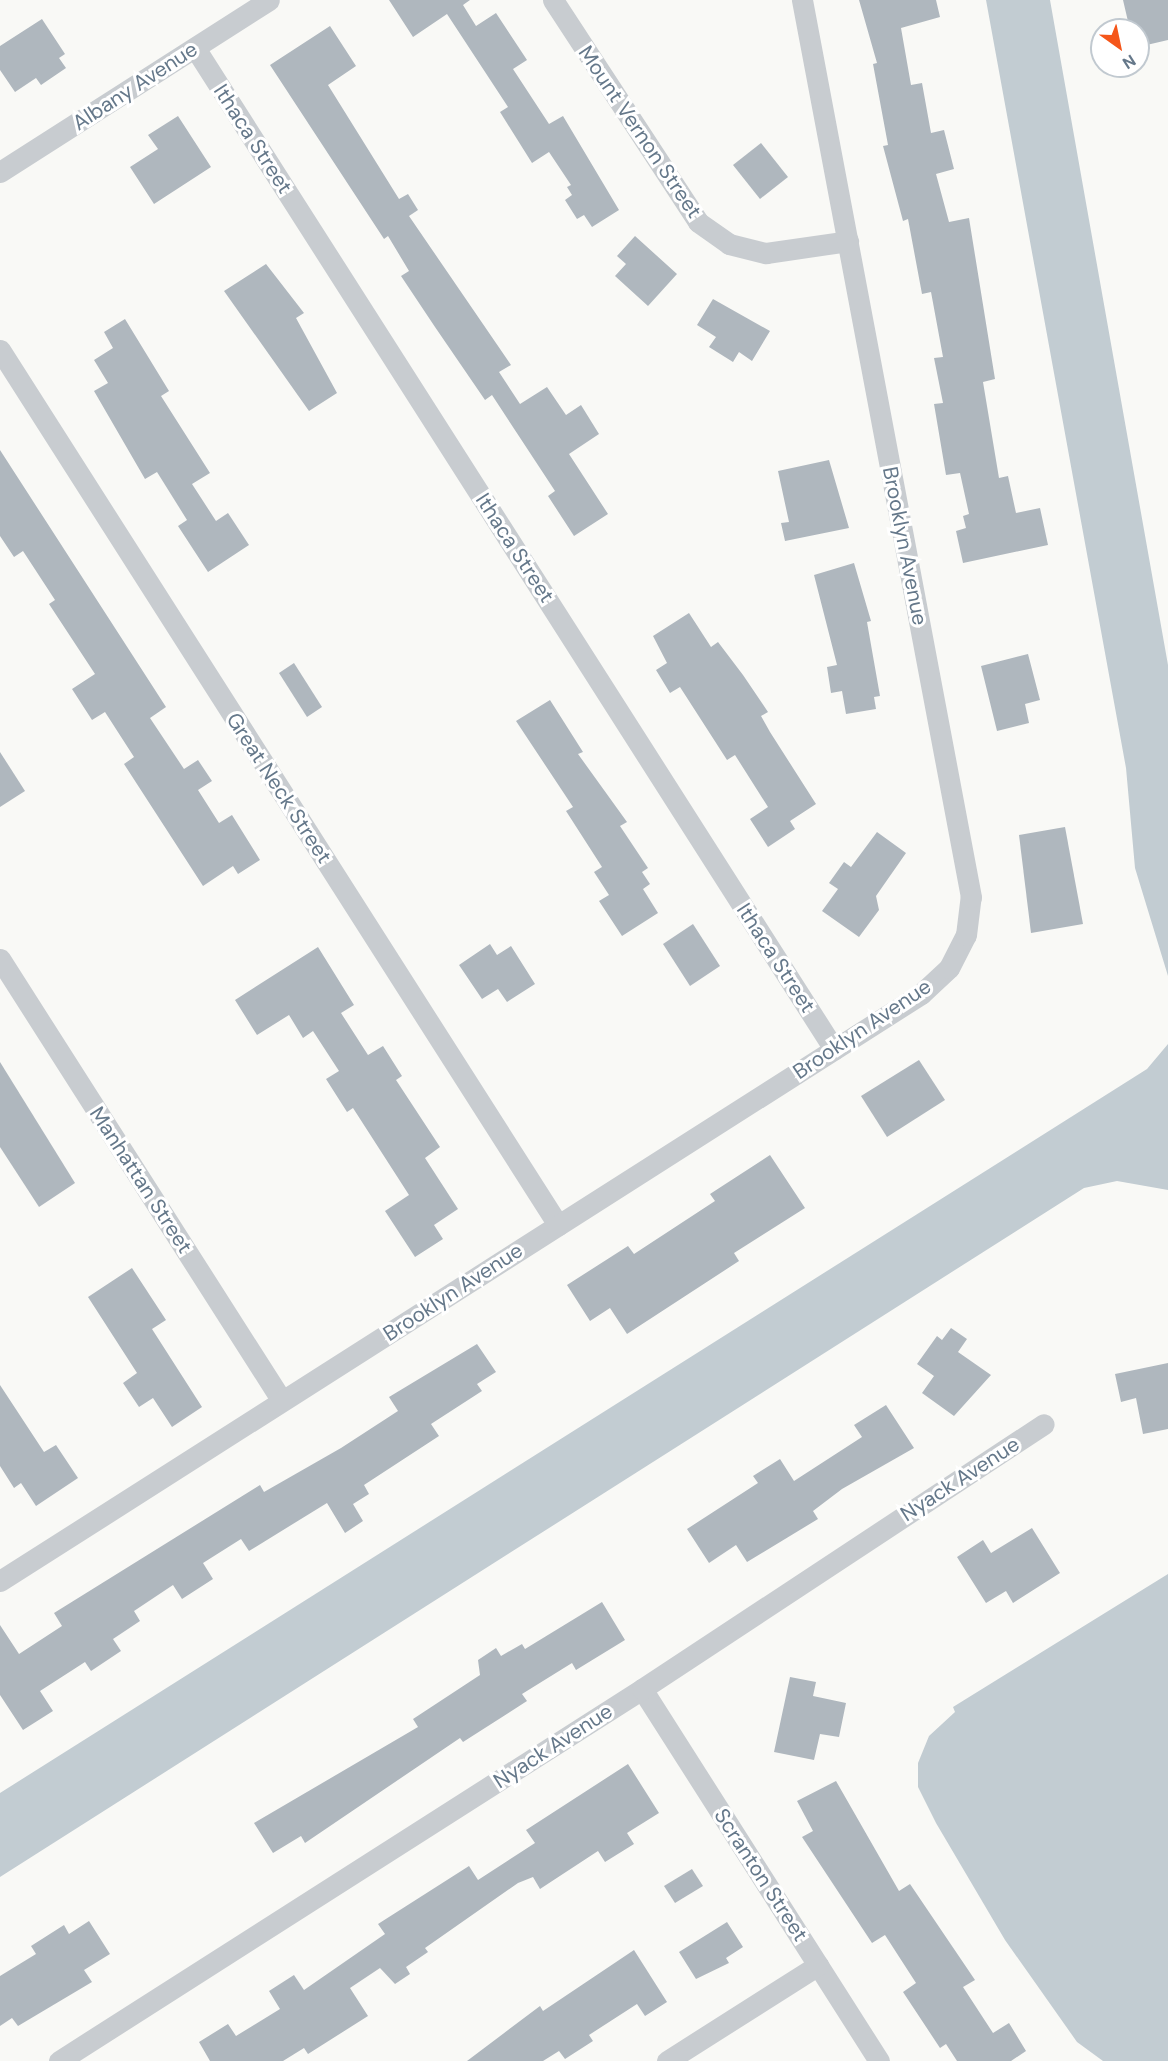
<!DOCTYPE html>
<html>
<head>
<meta charset="utf-8">
<style>
  body { margin:0 }
  #map { position:relative; width:1168px; height:2061px; overflow:hidden; background:#f9f9f6; font-family:"DM Sans",sans-serif }
  div>[style] { position:absolute }
  [style*='--x'] { left:calc(var(--x)*1px); top:calc(var(--y)*1px); width:calc(var(--w)*1px); rotate:calc(var(--a)*1deg) }
  .water>* { inset:0; background:#c2ccd2 }
  .building>* { inset:0; background:#afb7be }
  .minor>* { height:21px; margin:-10.5px; padding:0 10.5px; transform-origin:10.5px; border-radius:10.5px; background:#c8ccd0 }
  span { translate:-50% -50%; white-space:nowrap; text-align:center; line-height:1.15; -webkit-text-stroke:6px #fff; paint-order:stroke }
  .street-label { font-size:21px; color:#65788a }
  .north { position:absolute; left:1090px; top:18px; width:60px; height:60px; box-sizing:border-box; background:#fff; border:2px solid #c1c9d0; border-radius:50%; rotate:147deg; font-size:16px; font-weight:700; line-height:24px; text-align:center; color:#65788a }
  .north::after { content:''; display:block; margin:auto; width:21px; height:27px; background:#f5561a; clip-path:polygon(50% 0,100% 100%,50% 72%,0 100%) }
</style>
</head>
<body>
<div id="map">
  <div class="water">
    <div style="clip-path:polygon(986px 0,1050px 0,1168px 665px,1168px 976px,1135px 868px,1126px 768px)"></div>
    <div style="clip-path:polygon(1168px 1044px,1168px 1190px,1117px 1181px,1084px 1188px,0 1877px,0 1793px,1147px 1069px)"></div>
    <div style="clip-path:polygon(1168px 1574px,1168px 2061px,1103px 2061px,1077px 2042px,1005px 1940px,936px 1823px,918px 1787px,918px 1763px,929px 1736px,955px 1712px,953px 1707px)"></div>
  </div>
  <div class="building">
    <div style="clip-path:polygon(389px 0,470px 0,463px 5px,476px 26px,496px 13px,527px 60px,513px 69px,549px 124px,563px 116px,619px 210px,592px 227px,584px 215px,577px 219px,565px 200px,572px 195px,567px 187px,571px 185px,549px 152px,532px 163px,500px 112px,508px 107px,447px 14px,413px 37px)"></div>
    <div style="clip-path:polygon(859px 0,936px 0,940px 17px,901px 28px,911px 85px,922px 83px,931px 133px,944px 130px,954px 169px,936px 174px,949px 222px,969px 218px,995px 379px,983px 382px,999px 478px,1008px 476px,1016px 513px,1040px 508px,1048px 545px,963px 563px,956px 531px,966px 528px,963px 516px,969px 514px,960px 473px,946px 475px,934px 404px,943px 403px,934px 358px,943px 357px,931px 292px,922px 294px,908px 219px,903px 221px,883px 146px,888px 145px,873px 64px,877px 63px)"></div>
    <div style="clip-path:polygon(1123px 0,1168px 0,1168px 40px,1138px 47px,1138px 30px,1130px 30px)"></div>
    <div style="clip-path:polygon(42px 19px,65px 54px,59px 58px,66px 68px,41px 85px,36px 78px,15px 92px,0 70px,0 46px)"></div>
    <div style="clip-path:polygon(330px 26px,356px 66px,328px 85px,399px 199px,408px 194px,418px 210px,409px 216px,511px 365px,499px 372px,520px 404px,547px 387px,566px 415px,581px 405px,599px 434px,569px 454px,608px 514px,574px 536px,548px 496px,555px 491px,492px 395px,485px 400px,435px 327px,401px 276px,409px 271px,388px 236px,384px 239px,270px 65px)"></div>
    <div style="clip-path:polygon(178px 116px,211px 167px,154px 204px,130px 167px,158px 149px,148px 135px)"></div>
    <div style="clip-path:polygon(761px 143px,788px 177px,760px 199px,733px 165px)"></div>
    <div style="clip-path:polygon(635px 236px,677px 274px,648px 306px,615px 276px,626px 264px,617px 256px)"></div>
    <div style="clip-path:polygon(266px 264px,304px 313px,296px 318px,337px 393px,309px 411px,224px 291px)"></div>
    <div style="clip-path:polygon(713px 299px,770px 331px,752px 361px,739px 352px,733px 362px,709px 347px,716px 337px,697px 325px)"></div>
    <div style="clip-path:polygon(125px 319px,169px 391px,161px 396px,210px 473px,192px 484px,216px 521px,228px 513px,249px 545px,208px 572px,178px 526px,187px 520px,157px 472px,145px 479px,94px 391px,108px 383px,94px 360px,113px 348px,104px 332px)"></div>
    <div style="clip-path:polygon(0 450px,166px 707px,150px 718px,184px 769px,198px 760px,212px 781px,198px 790px,219px 823px,232px 815px,260px 860px,238px 874px,233px 866px,203px 886px,124px 764px,134px 757px,105px 712px,92px 720px,72px 689px,95px 674px,49px 604px,55px 600px,23px 551px,14px 557px,0 536px)"></div>
    <div style="clip-path:polygon(829px 460px,849px 528px,785px 541px,781px 523px,789px 522px,778px 471px)"></div>
    <div style="clip-path:polygon(854px 563px,871px 621px,867px 622px,880px 696px,874px 697px,876px 709px,846px 714px,842px 691px,831px 693px,827px 667px,837px 665px,814px 575px)"></div>
    <div style="clip-path:polygon(689px 613px,711px 647px,718px 642px,743px 675px,768px 712px,761px 716px,770px 732px,816px 804px,790px 821px,795px 829px,768px 847px,750px 819px,768px 807px,735px 755px,727px 760px,680px 687px,670px 693px,656px 670px,667px 663px,653px 636px)"></div>
    <div style="clip-path:polygon(1028px 654px,1040px 700px,1025px 704px,1029px 723px,997px 731px,981px 666px)"></div>
    <div style="clip-path:polygon(294px 663px,322px 707px,307px 717px,279px 673px)"></div>
    <div style="clip-path:polygon(550px 700px,583px 752px,578px 754px,627px 822px,620px 826px,648px 868px,642px 872px,650px 884px,643px 889px,658px 913px,622px 936px,599px 901px,609px 895px,594px 872px,602px 867px,566px 811px,573px 807px,516px 721px)"></div>
    <div style="clip-path:polygon(0 752px,25px 791px,0 807px)"></div>
    <div style="clip-path:polygon(1065px 827px,1083px 924px,1031px 933px,1019px 835px)"></div>
    <div style="clip-path:polygon(877px 832px,906px 853px,876px 896px,879px 910px,859px 937px,822px 911px,838px 889px,829px 883px,844px 862px,851px 867px)"></div>
    <div style="clip-path:polygon(693px 924px,720px 966px,690px 986px,663px 944px)"></div>
    <div style="clip-path:polygon(490px 944px,497px 955px,511px 946px,535px 984px,507px 1002px,498px 989px,482px 999px,459px 965px)"></div>
    <div style="clip-path:polygon(318px 947px,354px 1005px,341px 1013px,368px 1055px,383px 1046px,402px 1076px,396px 1080px,440px 1147px,425px 1158px,458px 1209px,434px 1225px,443px 1239px,415px 1257px,385px 1211px,409px 1195px,353px 1108px,347px 1112px,326px 1079px,339px 1071px,313px 1031px,303px 1038px,289px 1015px,257px 1035px,235px 1000px)"></div>
    <div style="clip-path:polygon(919px 1060px,945px 1100px,887px 1137px,861px 1096px)"></div>
    <div style="clip-path:polygon(0 1062px,75px 1183px,39px 1207px,0 1147px)"></div>
    <div style="clip-path:polygon(770px 1155px,805px 1208px,734px 1253px,739px 1261px,627px 1334px,610px 1308px,590px 1321px,567px 1285px,628px 1246px,634px 1254px,715px 1201px,710px 1194px)"></div>
    <div style="clip-path:polygon(132px 1268px,166px 1320px,152px 1329px,202px 1407px,172px 1427px,153px 1398px,139px 1407px,123px 1383px,137px 1373px,88px 1297px)"></div>
    <div style="clip-path:polygon(951px 1328px,967px 1339px,958px 1352px,991px 1375px,954px 1416px,922px 1393px,934px 1376px,917px 1364px,937px 1336px,942px 1340px)"></div>
    <div style="clip-path:polygon(477px 1344px,496px 1372px,477px 1384px,482px 1391px,431px 1424px,439px 1436px,364px 1485px,369px 1494px,353px 1504px,363px 1521px,345px 1533px,327px 1503px,249px 1551px,241px 1539px,203px 1563px,213px 1579px,182px 1599px,173px 1585px,134px 1611px,140px 1621px,113px 1639px,121px 1651px,91px 1671px,85px 1662px,40px 1691px,53px 1711px,23px 1730px,0 1695px,0 1625px,19px 1654px,62px 1626px,54px 1613px,260px 1485px,264px 1492px,341px 1448px,398px 1411px,389px 1397px)"></div>
    <div style="clip-path:polygon(1168px 1363px,1168px 1429px,1143px 1434px,1136px 1398px,1121px 1402px,1115px 1374px)"></div>
    <div style="clip-path:polygon(0 1385px,44px 1452px,56px 1445px,78px 1478px,36px 1506px,21px 1483px,14px 1488px,0 1466px)"></div>
    <div style="clip-path:polygon(886px 1405px,914px 1448px,842px 1489px,813px 1511px,818px 1519px,747px 1562px,736px 1545px,709px 1563px,687px 1529px,758px 1483px,753px 1476px,780px 1459px,794px 1481px,862px 1437px,854px 1425px)"></div>
    <div style="clip-path:polygon(1032px 1528px,1060px 1573px,1013px 1603px,1006px 1591px,986px 1603px,957px 1557px,983px 1540px,991px 1553px)"></div>
    <div style="clip-path:polygon(602px 1602px,625px 1640px,576px 1670px,572px 1663px,522px 1694px,527px 1701px,463px 1742px,460px 1738px,305px 1843px,301px 1836px,273px 1853px,254px 1823px,418px 1727px,413px 1719px,480px 1675px,478px 1660px,496px 1648px,501px 1656px,522px 1644px,525px 1649px)"></div>
    <div style="clip-path:polygon(790px 1677px,816px 1682px,813px 1696px,846px 1703px,839px 1737px,820px 1734px,814px 1760px,774px 1752px)"></div>
    <div style="clip-path:polygon(628px 1764px,659px 1813px,627px 1833px,634px 1844px,605px 1862px,598px 1851px,540px 1889px,533px 1877px,518px 1883px,425px 1948px,428px 1952px,406px 1967px,410px 1974px,395px 1984px,380px 1968px,350px 1988px,368px 2016px,308px 2054px,304px 2048px,283px 2061px,210px 2061px,199px 2042px,228px 2024px,236px 2036px,280px 2009px,269px 1991px,294px 1975px,304px 1990px,385px 1934px,378px 1924px,469px 1866px,478px 1880px,535px 1843px,526px 1830px)"></div>
    <div style="clip-path:polygon(836px 1781px,899px 1891px,910px 1884px,975px 1980px,963px 1987px,993px 2033px,1009px 2023px,1026px 2051px,1011px 2061px,957px 2061px,946px 2044px,940px 2048px,903px 1992px,916px 1983px,885px 1935px,872px 1943px,802px 1837px,813px 1831px,797px 1801px)"></div>
    <div style="clip-path:polygon(692px 1869px,703px 1886px,675px 1903px,664px 1886px)"></div>
    <div style="clip-path:polygon(89px 1921px,110px 1954px,84px 1970px,92px 1982px,18px 2026px,12px 2018px,0 2026px,0 1976px,36px 1954px,31px 1946px,64px 1925px,69px 1934px)"></div>
    <div style="clip-path:polygon(727px 1922px,743px 1947px,726px 1958px,729px 1963px,696px 1979px,679px 1952px)"></div>
    <div style="clip-path:polygon(634px 1950px,667px 2002px,645px 2016px,637px 2004px,589px 2035px,593px 2041px,565px 2059px,559px 2051px,543px 2061px,467px 2061px,540px 2006px,543px 2011px)"></div>
  </div>
  <div class="minor">
    <div style="--x:553;--y:0;--w:265;--a:56.8"></div>
    <div style="--x:698;--y:222;--w:38;--a:35"></div>
    <div style="--x:729;--y:244;--w:38;--a:14"></div>
    <div style="--x:766;--y:253;--w:83;--a:-8.3"></div>
    <div style="--x:195;--y:48;--w:1188;--a:57.45"></div>
    <div style="--x:0;--y:172;--w:319;--a:-32.6"></div>
    <div style="--x:0;--y:350;--w:1038;--a:57.47"></div>
    <div style="--x:0;--y:959;--w:524;--a:57.46"></div>
    <div style="--x:0;--y:1581;--w:1092;--a:-32.51"></div>
    <div style="--x:921;--y:994;--w:38;--a:-43"></div>
    <div style="--x:949;--y:968;--w:37;--a:-63"></div>
    <div style="--x:966;--y:935;--w:38;--a:-83"></div>
    <div style="--x:971;--y:897;--w:913;--a:-100.67"></div>
    <div style="--x:642;--y:1689;--w:441;--a:57.5"></div>
    <div style="--x:59;--y:2061;--w:692;--a:-32.54"></div>
    <div style="--x:642;--y:1689;--w:481;--a:-33.4"></div>
    <div style="--x:667;--y:2061;--w:179;--a:-32.4"></div>
  </div>
  <div class="street-label">
    <span style="left:135px;top:86px;rotate:-33deg">Albany Avenue</span>
    <span style="left:640px;top:132px;rotate:56deg">Mount Vernon Street</span>
    <span style="left:253px;top:139px;rotate:57deg">Ithaca Street</span>
    <span style="left:905px;top:546px;rotate:79deg">Brooklyn Avenue</span>
    <span style="left:515px;top:548px;rotate:57deg">Ithaca Street</span>
    <span style="left:279px;top:788px;rotate:57deg">Great Neck Street</span>
    <span style="left:776px;top:958px;rotate:57deg">Ithaca Street</span>
    <span style="left:862px;top:1029px;rotate:-34deg">Brooklyn Avenue</span>
    <span style="left:141px;top:1180px;rotate:57deg">Manhattan Street</span>
    <span style="left:453px;top:1292px;rotate:-33deg">Brooklyn Avenue</span>
    <span style="left:960px;top:1479px;rotate:-33deg">Nyack Avenue</span>
    <span style="left:553px;top:1746px;rotate:-33deg">Nyack Avenue</span>
    <span style="left:761px;top:1875px;rotate:57deg">Scranton Street</span>
  </div>
  <div class="north">N</div>
</div>
</body>
</html>
